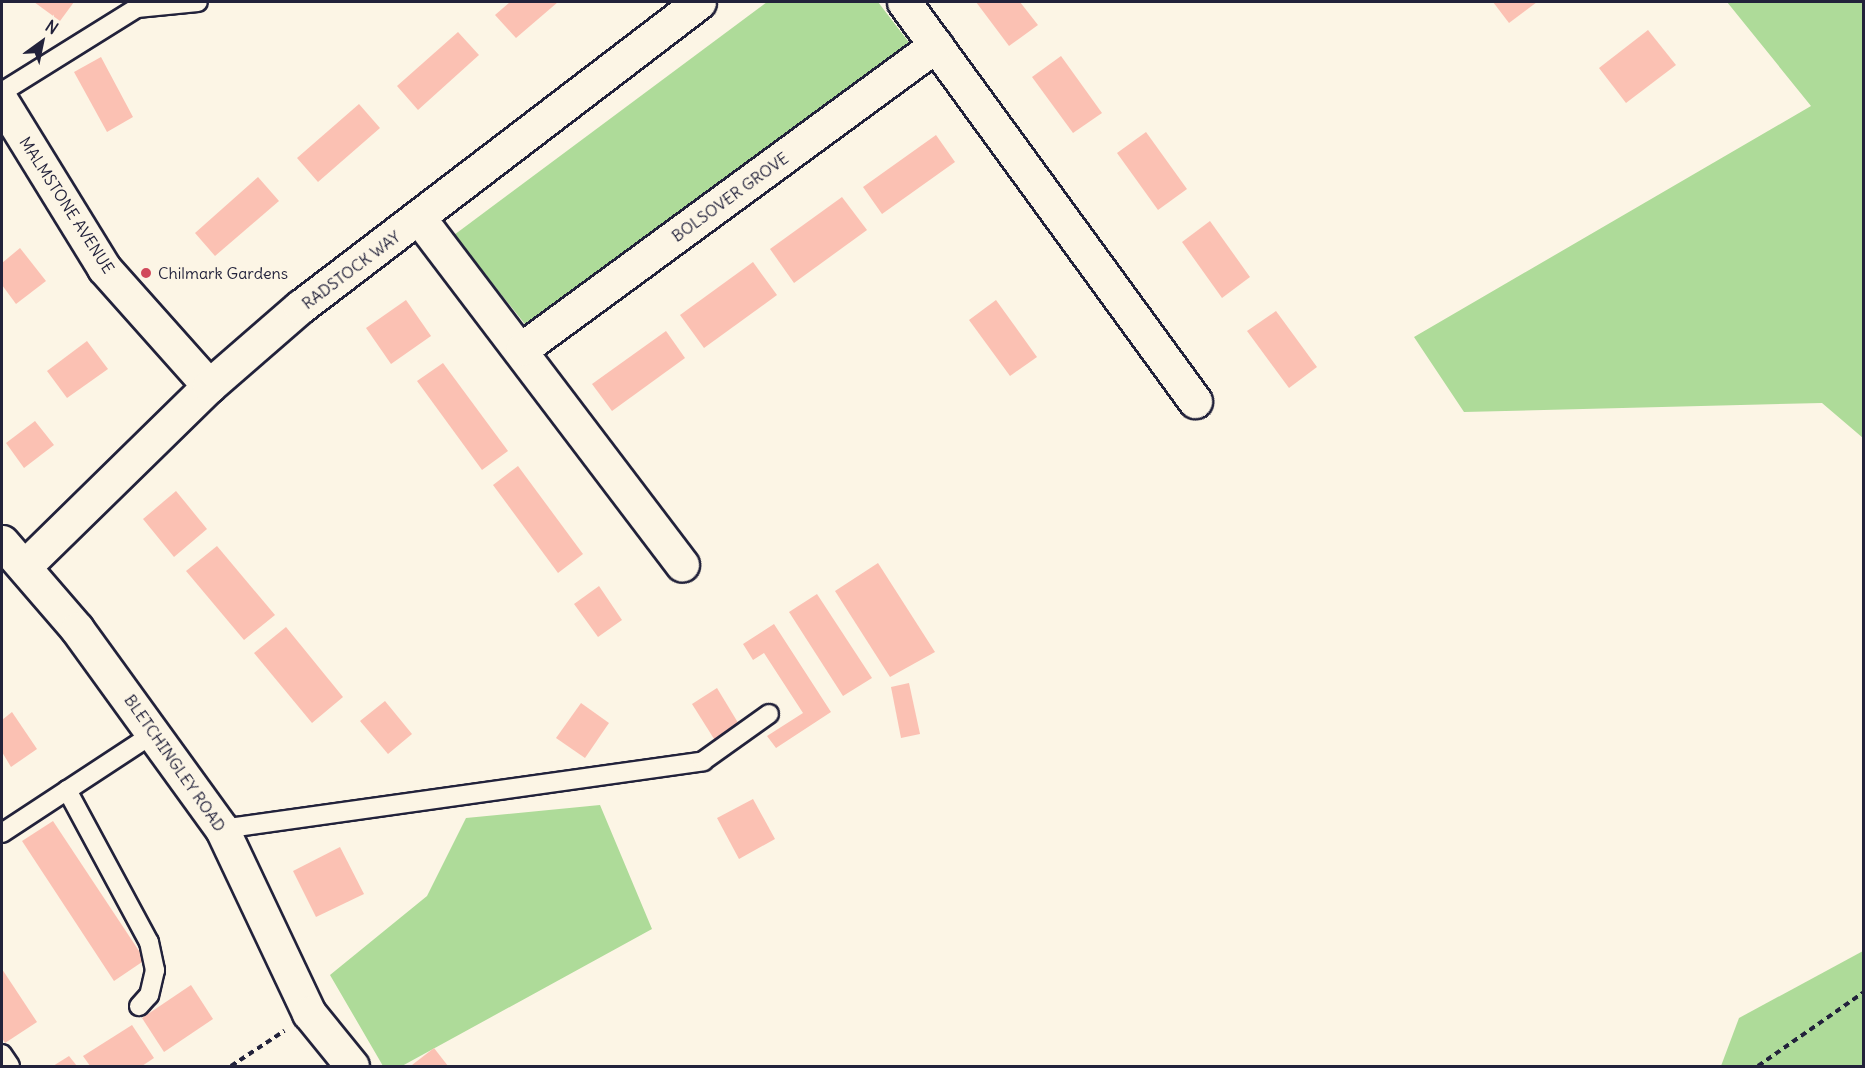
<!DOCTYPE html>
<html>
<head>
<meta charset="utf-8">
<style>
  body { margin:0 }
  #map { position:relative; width:1865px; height:1068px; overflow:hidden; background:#fcf5e5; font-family:Delius,sans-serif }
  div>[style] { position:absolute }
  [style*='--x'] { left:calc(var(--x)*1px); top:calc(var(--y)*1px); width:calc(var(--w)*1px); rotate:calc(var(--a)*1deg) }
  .green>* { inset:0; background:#aedb99 }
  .building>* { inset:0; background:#fbc1b3 }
  .path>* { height:4px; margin-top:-2px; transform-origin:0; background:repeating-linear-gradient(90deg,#22223b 0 6px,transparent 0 10.5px) }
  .roads { filter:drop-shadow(2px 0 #22223b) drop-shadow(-2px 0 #22223b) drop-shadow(0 2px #22223b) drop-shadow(0 -2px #22223b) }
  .lane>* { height:18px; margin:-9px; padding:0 9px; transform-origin:9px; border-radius:9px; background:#fcf5e5 }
  .street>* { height:33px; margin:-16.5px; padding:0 16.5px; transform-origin:16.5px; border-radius:16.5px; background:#fcf5e5 }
  .secondary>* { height:33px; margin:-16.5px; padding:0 16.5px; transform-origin:16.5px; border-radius:16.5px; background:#fcf5e5 }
  .dots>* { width:16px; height:16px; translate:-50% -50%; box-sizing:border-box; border:3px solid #fcf5e5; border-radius:50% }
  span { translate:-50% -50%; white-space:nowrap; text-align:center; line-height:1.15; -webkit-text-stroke:5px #fcf5e5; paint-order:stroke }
  .street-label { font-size:16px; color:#22223b }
  .poi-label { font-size:16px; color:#22223b }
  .left { translate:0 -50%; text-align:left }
  .frame { position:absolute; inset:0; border:3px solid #22223b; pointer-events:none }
  .north { position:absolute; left:12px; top:12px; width:60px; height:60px; -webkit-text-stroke:4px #fcf5e5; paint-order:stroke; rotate:33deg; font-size:16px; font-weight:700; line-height:24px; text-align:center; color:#22223b }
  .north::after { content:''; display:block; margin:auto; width:21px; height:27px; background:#22223b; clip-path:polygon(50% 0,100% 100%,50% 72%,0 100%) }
</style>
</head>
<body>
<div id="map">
  <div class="green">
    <div style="clip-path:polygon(767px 2px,878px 2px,911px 45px,528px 328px,454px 235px)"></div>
    <div style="clip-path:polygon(1727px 2px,1863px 2px,1863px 438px,1822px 403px,1464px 412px,1414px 337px,1811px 106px)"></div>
    <div style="clip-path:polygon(600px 805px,652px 929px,402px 1066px,383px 1066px,330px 975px,427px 896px,466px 818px)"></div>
    <div style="clip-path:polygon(1863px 951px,1863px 1066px,1721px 1066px,1739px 1018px)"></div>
  </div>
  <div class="building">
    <div style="clip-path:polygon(34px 2px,74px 2px,60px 21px)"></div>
    <div style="clip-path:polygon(510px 2px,558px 2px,516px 38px,495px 15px)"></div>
    <div style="clip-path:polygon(976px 2px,1020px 2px,1038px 25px,1009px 46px)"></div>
    <div style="clip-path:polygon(1493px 2px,1537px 2px,1509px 23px)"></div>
    <div style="clip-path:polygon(1648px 30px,1676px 65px,1626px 103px,1599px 68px)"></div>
    <div style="clip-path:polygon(458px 32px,479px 55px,418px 110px,397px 86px)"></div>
    <div style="clip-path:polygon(1061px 56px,1102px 113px,1073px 133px,1032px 77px)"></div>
    <div style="clip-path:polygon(101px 57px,133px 117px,107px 132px,74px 72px)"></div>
    <div style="clip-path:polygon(359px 104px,380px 128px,318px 182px,297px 158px)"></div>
    <div style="clip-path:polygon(1146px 132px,1187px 189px,1158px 210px,1117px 153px)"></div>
    <div style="clip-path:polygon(936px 135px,955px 162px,882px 214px,863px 187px)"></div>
    <div style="clip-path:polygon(258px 177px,279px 201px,215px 256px,195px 233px)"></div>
    <div style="clip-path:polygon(842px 197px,867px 230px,794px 283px,770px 249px)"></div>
    <div style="clip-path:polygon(1210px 221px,1250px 277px,1222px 298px,1182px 242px)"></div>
    <div style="clip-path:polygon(20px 248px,46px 281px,16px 304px,2px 285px,2px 263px)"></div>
    <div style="clip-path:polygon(753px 262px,777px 295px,704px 348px,680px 315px)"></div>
    <div style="clip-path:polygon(406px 300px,431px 336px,391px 364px,366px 328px)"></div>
    <div style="clip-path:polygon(996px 300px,1037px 357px,1010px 376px,969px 320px)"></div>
    <div style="clip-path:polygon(1276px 311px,1317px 367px,1289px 388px,1247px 331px)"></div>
    <div style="clip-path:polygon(666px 331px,685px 358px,612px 411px,592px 384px)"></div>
    <div style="clip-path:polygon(87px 341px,108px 369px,67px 398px,47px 371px)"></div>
    <div style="clip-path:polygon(443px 363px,508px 451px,482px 470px,417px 381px)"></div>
    <div style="clip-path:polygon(35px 421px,54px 445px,24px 468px,6px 443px)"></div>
    <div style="clip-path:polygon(518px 466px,583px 554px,558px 573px,493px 485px)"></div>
    <div style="clip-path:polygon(176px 491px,207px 529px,174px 557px,143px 519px)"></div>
    <div style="clip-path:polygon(217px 546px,275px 615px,244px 640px,186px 571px)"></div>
    <div style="clip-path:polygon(878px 563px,935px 652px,890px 677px,835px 591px)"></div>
    <div style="clip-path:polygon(599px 586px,622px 620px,598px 637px,574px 604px)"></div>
    <div style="clip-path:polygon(817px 594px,872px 678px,843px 696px,789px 612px)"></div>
    <div style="clip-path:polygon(774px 624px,831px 712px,776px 748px,767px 736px,803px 713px,764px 653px,753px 660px,743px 644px)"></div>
    <div style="clip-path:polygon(286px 627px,343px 697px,312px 723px,254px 653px)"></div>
    <div style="clip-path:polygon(909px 683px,920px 734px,901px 738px,891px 687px)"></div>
    <div style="clip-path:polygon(717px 688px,740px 726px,716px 742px,692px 704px)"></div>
    <div style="clip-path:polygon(385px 701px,412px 734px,388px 754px,360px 721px)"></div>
    <div style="clip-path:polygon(581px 703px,609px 723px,585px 758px,556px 738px)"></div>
    <div style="clip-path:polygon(12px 712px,37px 749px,11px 767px,2px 752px,2px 720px)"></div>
    <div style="clip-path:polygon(753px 799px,775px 839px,739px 859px,717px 818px)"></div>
    <div style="clip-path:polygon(53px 821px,145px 960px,114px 981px,22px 841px)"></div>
    <div style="clip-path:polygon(340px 847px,364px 894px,316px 917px,293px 871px)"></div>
    <div style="clip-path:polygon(2px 969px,37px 1022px,5px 1043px,2px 1038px)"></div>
    <div style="clip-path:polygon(191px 985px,213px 1019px,164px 1052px,142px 1018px)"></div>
    <div style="clip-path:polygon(132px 1025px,154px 1058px,142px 1066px,90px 1066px,83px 1056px)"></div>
    <div style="clip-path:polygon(434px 1048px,448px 1066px,414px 1066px,412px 1065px)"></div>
    <div style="clip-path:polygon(69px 1056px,77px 1066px,53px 1066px)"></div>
  </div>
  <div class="path">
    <div style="--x:231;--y:1066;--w:64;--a:-33.4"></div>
    <div style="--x:1758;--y:1066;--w:129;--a:-34.9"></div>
  </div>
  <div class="roads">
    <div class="lane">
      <div style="--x:2;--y:92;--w:159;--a:-31.9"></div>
      <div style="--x:137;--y:8;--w:61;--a:-5.6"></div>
      <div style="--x:67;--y:790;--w:173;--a:61.7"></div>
      <div style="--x:149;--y:942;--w:29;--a:78"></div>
      <div style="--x:155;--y:970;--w:26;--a:103"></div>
      <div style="--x:149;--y:995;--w:15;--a:132"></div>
      <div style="--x:222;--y:829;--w:486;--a:-8"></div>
      <div style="--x:703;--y:761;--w:81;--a:-35.5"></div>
      <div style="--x:2;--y:833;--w:184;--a:-33.3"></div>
      <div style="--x:2;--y:1054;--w:14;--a:56"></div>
    </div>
    <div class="street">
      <div style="--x:904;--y:2;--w:494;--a:53.9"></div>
      <div style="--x:2;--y:102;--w:195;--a:58.4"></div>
      <div style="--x:104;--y:268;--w:158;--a:48.3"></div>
      <div style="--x:419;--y:218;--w:435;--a:52.8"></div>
      <div style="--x:523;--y:348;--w:512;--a:-36.27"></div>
      <div style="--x:26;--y:565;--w:256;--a:-44.4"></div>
      <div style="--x:209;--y:386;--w:121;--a:-41"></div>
      <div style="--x:300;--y:307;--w:502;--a:-37.39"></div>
    </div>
    <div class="secondary">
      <div style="--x:2;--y:542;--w:115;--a:49.2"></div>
      <div style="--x:77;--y:629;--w:247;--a:54.1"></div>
      <div style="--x:222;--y:829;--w:204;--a:64.7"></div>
      <div style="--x:309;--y:1013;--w:68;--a:50.9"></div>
    </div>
  </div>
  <div class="dots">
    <div style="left:146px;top:273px;background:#d1495b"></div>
  </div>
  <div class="street-label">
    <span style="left:730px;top:197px;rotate:-36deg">BOLSOVER GROVE</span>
    <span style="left:67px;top:205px;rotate:57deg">MALMSTONE AVENUE</span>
    <span style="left:351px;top:270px;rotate:-37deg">RADSTOCK WAY</span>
    <span style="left:175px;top:763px;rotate:55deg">BLETCHINGLEY ROAD</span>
  </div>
  <div class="poi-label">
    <span class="left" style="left:158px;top:273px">Chilmark Gardens</span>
  </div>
  <div class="frame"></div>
  <div class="north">N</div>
</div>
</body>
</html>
